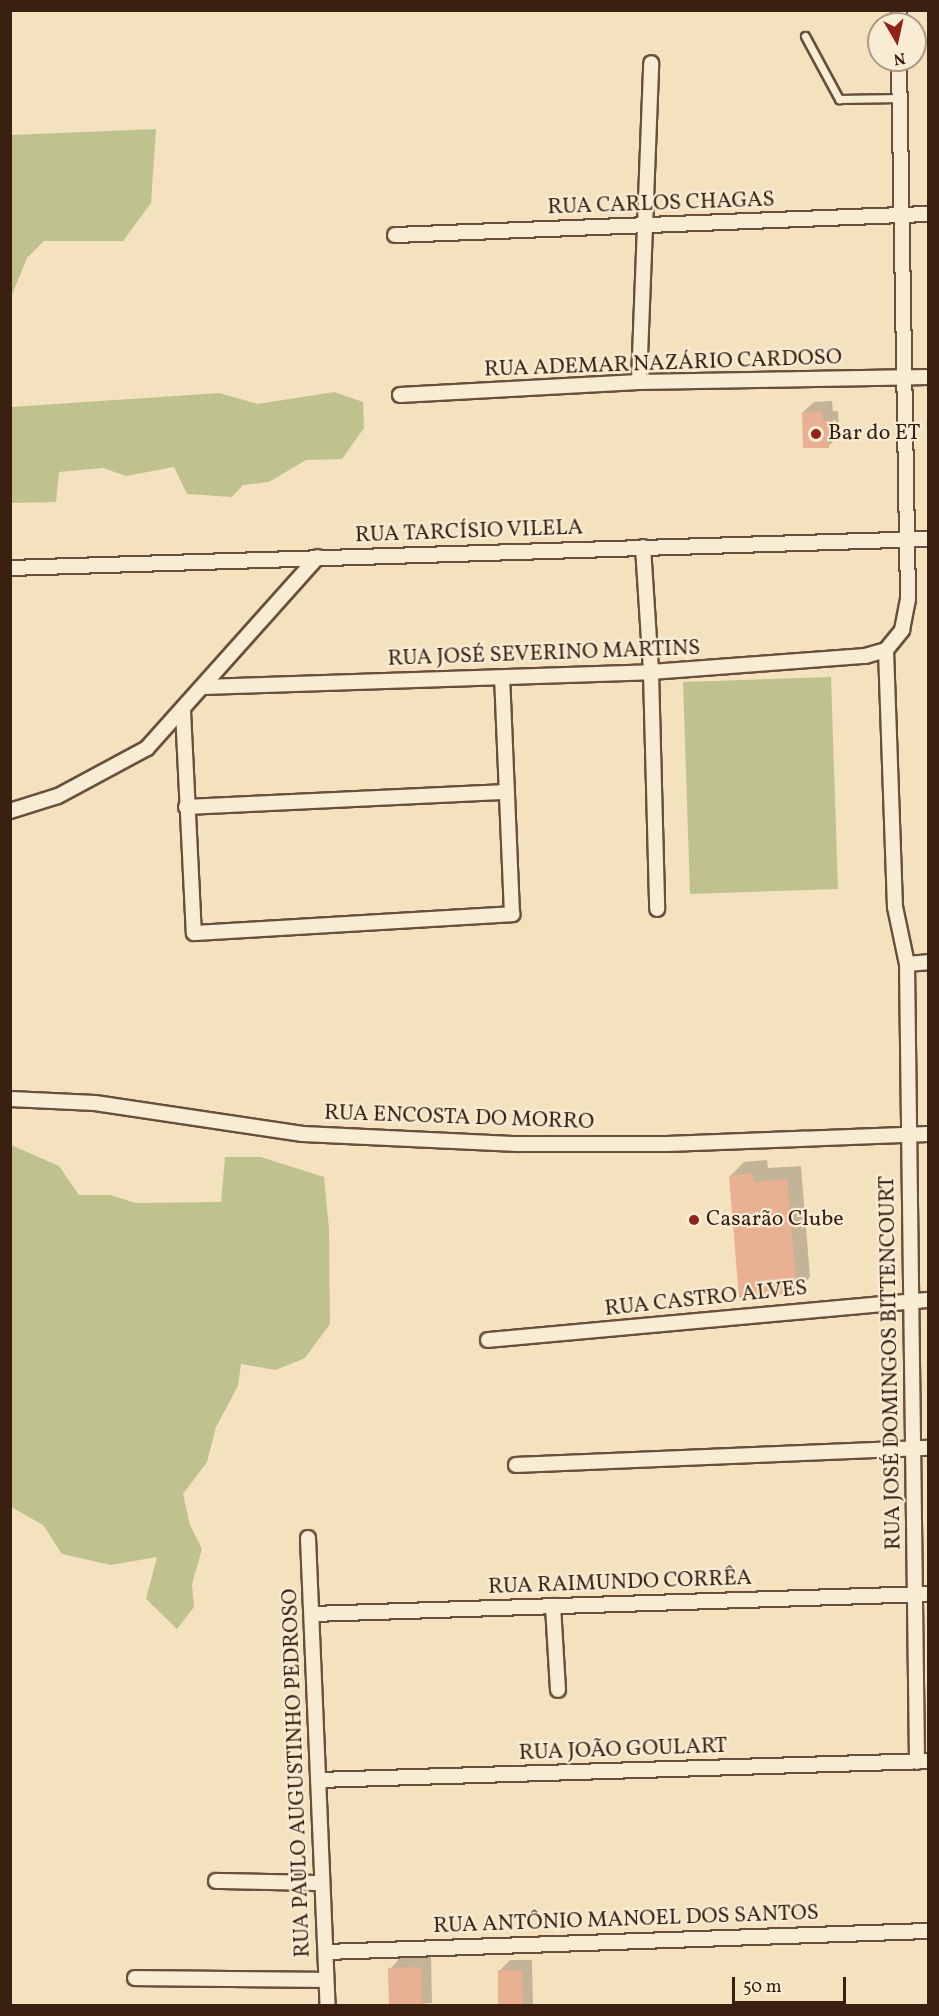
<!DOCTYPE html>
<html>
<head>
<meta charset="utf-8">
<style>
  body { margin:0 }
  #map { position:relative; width:939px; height:2016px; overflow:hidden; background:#f4e2bf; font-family:Vollkorn,serif }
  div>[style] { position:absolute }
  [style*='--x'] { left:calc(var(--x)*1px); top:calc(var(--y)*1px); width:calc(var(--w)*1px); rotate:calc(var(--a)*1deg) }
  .green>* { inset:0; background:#bfc28f }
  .shadow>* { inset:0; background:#0003 }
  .building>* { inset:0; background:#eab094 }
  .roads { filter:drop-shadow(2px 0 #68503c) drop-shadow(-2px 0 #68503c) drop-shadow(0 2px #68503c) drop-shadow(0 -2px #68503c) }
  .lane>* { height:7px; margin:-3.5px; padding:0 3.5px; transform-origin:3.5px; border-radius:3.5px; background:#f8ecd5 }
  .street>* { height:14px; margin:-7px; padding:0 7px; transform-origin:7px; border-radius:7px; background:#f8ecd5 }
  .dots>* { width:16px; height:16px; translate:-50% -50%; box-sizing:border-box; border:3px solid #f8ecd5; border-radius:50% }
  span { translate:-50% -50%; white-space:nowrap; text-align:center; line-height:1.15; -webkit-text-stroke:4.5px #f8ecd5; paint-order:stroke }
  .street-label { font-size:22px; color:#3a2011 }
  .poi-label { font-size:22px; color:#3a2011 }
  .left { translate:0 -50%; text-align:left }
  .frame { position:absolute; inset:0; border:12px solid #3a2011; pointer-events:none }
  .north { position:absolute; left:867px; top:12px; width:60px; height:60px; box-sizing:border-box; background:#f8ecd5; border:2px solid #ac9a87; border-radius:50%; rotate:171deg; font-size:16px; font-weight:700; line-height:24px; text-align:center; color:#3a2011 }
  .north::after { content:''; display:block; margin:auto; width:21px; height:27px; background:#8f2418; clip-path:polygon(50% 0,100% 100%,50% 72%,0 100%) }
  .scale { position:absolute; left:732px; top:1977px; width:114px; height:27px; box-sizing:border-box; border:3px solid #3a2011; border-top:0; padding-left:8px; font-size:18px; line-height:21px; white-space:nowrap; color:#3a2011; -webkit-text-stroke:4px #f8ecd5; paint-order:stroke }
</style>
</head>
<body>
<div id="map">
  <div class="green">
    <div style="clip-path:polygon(156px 129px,151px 203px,123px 241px,44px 241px,27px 258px,11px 297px,11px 135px)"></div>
    <div style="clip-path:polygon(334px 392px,363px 402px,364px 428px,342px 459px,306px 460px,269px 482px,243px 485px,232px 497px,187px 494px,174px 467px,126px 476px,103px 468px,59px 472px,56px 502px,11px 503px,11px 407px,219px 393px,258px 404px)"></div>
    <div style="clip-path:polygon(831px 677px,838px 889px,690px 894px,683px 682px)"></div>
    <div style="clip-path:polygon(11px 1145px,59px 1166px,79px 1195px,111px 1195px,135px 1203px,221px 1202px,225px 1157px,261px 1157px,324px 1177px,329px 1229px,330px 1324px,305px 1358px,276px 1370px,241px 1364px,238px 1386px,216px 1427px,207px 1462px,183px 1494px,190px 1525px,202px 1549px,192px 1584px,194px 1607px,177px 1629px,146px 1599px,157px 1557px,111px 1565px,62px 1554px,43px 1525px,11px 1507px)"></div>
  </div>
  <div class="shadow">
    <div style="clip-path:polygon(832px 401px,833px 411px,838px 411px,839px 435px,829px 446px,803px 412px,814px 402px)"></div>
    <div style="clip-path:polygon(767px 1160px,768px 1168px,801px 1166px,810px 1277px,796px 1291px,730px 1176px,744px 1162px)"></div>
    <div style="clip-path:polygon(431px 1957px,432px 2003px,391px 2006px,390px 1969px,400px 1958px)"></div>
    <div style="clip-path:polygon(510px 1960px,532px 1960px,533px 2006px,499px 2006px,499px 1971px)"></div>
  </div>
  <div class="building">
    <div style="clip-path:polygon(822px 411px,823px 421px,828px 420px,829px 448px,803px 448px,802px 412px)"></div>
    <div style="clip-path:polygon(753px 1173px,754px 1182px,787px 1179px,797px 1293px,739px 1298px,729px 1176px)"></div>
    <div style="clip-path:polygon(421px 1967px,422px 2006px,389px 2006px,388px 1968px)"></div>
    <div style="clip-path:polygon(498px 1970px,522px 1970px,523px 2006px,498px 2006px)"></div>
  </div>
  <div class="roads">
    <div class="lane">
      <div style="--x:805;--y:36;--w:72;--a:61.6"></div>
      <div style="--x:839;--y:99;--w:61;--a:-0.9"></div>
    </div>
    <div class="street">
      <div style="--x:899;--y:10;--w:14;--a:90"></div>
      <div style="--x:395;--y:235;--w:533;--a:-2.26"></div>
      <div style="--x:639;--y:382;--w:319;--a:-87.8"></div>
      <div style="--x:400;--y:395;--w:239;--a:-3.1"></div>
      <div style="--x:639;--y:382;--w:289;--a:-1"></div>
      <div style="--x:643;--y:547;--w:125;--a:86.3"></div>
      <div style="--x:651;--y:672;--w:237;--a:88.5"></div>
      <div style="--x:10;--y:568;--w:918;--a:-1.81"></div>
      <div style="--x:886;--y:650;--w:257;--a:88"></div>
      <div style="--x:895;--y:907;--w:58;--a:78.1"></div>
      <div style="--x:907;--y:964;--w:798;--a:89.28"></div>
      <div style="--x:203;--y:687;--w:448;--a:-1.9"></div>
      <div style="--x:651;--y:672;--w:215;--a:-4.3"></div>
      <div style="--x:865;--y:656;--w:22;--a:-16"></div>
      <div style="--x:886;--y:650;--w:26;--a:-51"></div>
      <div style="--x:902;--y:630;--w:32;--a:-79"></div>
      <div style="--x:908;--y:599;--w:539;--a:-90.96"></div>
      <div style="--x:183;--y:711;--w:222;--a:87.2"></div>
      <div style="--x:194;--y:933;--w:319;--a:-3.4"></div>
      <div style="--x:512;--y:914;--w:235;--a:-92.4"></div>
      <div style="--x:186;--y:807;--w:321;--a:-2.7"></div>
      <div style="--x:10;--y:811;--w:50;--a:-17.4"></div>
      <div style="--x:58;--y:796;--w:101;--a:-28.3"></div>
      <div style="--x:147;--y:748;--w:256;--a:-48.2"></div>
      <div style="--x:907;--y:964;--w:21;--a:-5"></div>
      <div style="--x:10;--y:1099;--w:85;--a:2.7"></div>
      <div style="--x:95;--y:1103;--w:210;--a:8.5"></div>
      <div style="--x:303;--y:1134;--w:215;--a:2.7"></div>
      <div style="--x:518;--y:1144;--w:149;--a:0"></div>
      <div style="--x:667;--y:1144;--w:261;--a:-2.2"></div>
      <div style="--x:488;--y:1340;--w:442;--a:-5.2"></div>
      <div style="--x:516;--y:1465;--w:412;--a:-2.4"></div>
      <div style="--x:308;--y:1538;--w:468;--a:87.6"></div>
      <div style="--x:553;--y:1606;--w:84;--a:86.6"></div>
      <div style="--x:312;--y:1614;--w:616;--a:-1.86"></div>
      <div style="--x:318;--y:1780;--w:610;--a:-1.78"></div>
      <div style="--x:216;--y:1881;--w:106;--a:1.1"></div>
      <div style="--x:326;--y:1952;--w:602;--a:-2"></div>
      <div style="--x:135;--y:1978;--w:191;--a:0.6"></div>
    </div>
  </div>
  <div class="dots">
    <div style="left:816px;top:434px;background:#8f2418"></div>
    <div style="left:694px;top:1220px;background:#8f2418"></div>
  </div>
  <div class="street-label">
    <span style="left:661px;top:204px;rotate:-2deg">RUA CARLOS CHAGAS</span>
    <span style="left:663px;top:364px;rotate:-2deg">RUA ADEMAR NAZÁRIO CARDOSO</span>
    <span style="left:469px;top:532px;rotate:-2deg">RUA TARCÍSIO VILELA</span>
    <span style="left:544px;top:654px;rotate:-2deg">RUA JOSÉ SEVERINO MARTINS</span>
    <span style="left:459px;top:1118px;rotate:2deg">RUA ENCOSTA DO MORRO</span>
    <span style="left:706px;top:1299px;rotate:-6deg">RUA CASTRO ALVES</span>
    <span style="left:891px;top:1363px;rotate:-91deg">RUA JOSÉ DOMINGOS BITTENCOURT</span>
    <span style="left:620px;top:1583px;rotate:-2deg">RUA RAIMUNDO CORRÊA</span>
    <span style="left:623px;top:1750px;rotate:-2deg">RUA JOÃO GOULART</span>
    <span style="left:297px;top:1773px;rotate:-92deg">RUA PAULO AUGUSTINHO PEDROSO</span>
    <span style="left:626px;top:1920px;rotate:-2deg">RUA ANTÔNIO MANOEL DOS SANTOS</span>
  </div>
  <div class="poi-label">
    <span class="left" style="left:828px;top:434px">Bar do ET</span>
    <span class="left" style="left:706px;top:1220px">Casarão Clube</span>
  </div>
  <div class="frame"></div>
  <div class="north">N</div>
  <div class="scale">50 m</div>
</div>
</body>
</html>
